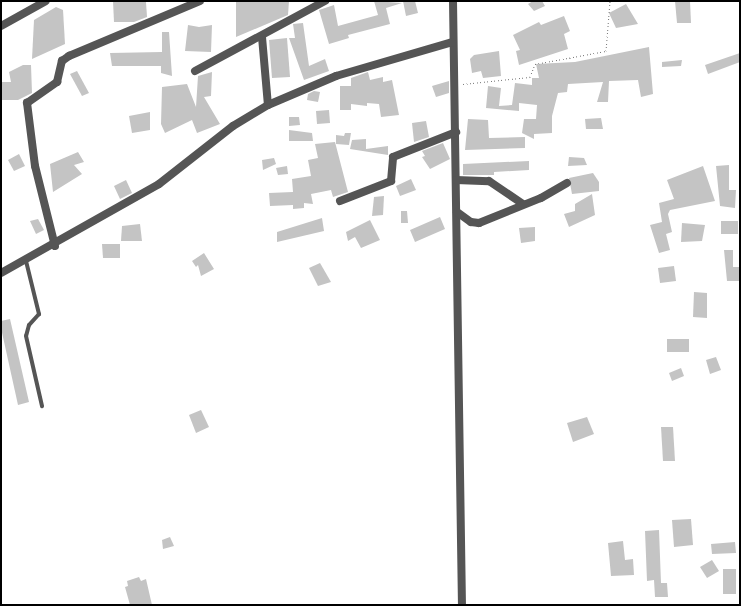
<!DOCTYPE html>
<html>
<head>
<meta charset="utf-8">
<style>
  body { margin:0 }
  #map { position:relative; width:741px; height:606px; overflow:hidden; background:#fff; font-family:Roboto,sans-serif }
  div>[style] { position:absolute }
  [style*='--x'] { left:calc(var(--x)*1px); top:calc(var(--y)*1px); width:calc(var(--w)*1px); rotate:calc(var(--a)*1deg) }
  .building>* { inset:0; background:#c4c4c4 }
  .path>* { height:1px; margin-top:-0.5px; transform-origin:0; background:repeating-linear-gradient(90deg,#777 0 1px,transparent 0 3.5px) }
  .lane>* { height:4px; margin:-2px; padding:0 2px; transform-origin:2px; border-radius:2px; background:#555 }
  .street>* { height:8px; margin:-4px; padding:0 4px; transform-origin:4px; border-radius:4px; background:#555 }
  span { translate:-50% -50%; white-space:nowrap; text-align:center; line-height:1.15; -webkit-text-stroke:5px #fff; paint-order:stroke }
  .frame { position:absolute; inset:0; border:2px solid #000; pointer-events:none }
</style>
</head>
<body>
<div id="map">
  <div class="building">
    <div style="clip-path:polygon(113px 1px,146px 2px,147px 17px,134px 22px,114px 22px)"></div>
    <div style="clip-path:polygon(236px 1px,289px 1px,288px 15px,236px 37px)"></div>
    <div style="clip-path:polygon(374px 1px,402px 3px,386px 8px,390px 24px,348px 35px,349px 38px,329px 44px,319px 10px,334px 5px,338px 26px,378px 15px)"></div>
    <div style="clip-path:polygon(403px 1px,415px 1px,418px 13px,406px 16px)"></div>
    <div style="clip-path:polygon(533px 1px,542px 1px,545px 6px,534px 11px,528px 4px)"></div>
    <div style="clip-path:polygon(675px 1px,690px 1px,691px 23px,677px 23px)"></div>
    <div style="clip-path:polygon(626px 4px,638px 24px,616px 28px,609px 13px)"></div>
    <div style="clip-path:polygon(56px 7px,63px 10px,65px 44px,32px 59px,34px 20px)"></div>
    <div style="clip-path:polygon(564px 16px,570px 31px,564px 34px,568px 49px,519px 65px,516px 51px,520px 50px,513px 35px,539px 22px,541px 25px)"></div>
    <div style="clip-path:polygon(303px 23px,309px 66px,325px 59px,329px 71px,304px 80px,289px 38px,295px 38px,293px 24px)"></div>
    <div style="clip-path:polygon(188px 25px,199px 27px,212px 25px,211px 52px,185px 51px)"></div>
    <div style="clip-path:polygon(162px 32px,169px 32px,172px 76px,161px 73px,161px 66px,112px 66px,110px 53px,162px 52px)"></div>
    <div style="clip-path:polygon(287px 38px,290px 77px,272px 78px,269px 40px)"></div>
    <div style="clip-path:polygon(649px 47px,653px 94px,641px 97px,638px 80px,609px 81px,608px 102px,597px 102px,603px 82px,568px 84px,567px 92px,558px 93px,552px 116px,552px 133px,534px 134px,534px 139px,522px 133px,524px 119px,536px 119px,537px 105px,519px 103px,519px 111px,486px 108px,488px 86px,501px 88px,499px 106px,512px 105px,515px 83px,532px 85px,532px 78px,539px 78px,536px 64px,575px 62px)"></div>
    <div style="clip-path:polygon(499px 51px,501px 76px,483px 78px,481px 71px,472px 73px,470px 59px,474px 55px)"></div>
    <div style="clip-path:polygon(740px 53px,740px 62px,708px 74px,705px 65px)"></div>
    <div style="clip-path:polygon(682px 60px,681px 66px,662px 67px,662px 62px)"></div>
    <div style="clip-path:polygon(23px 65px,31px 65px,32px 93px,18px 100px,1px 100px,1px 82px,11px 82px,9px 72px)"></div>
    <div style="clip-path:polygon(77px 71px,89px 93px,82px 96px,70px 74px)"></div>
    <div style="clip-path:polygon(212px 72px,211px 96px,204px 97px,220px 124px,197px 133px,192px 120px,165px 133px,161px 124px,162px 87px,187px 84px,196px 107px,198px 76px)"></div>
    <div style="clip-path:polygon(368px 72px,370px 80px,383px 77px,383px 82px,392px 80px,399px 115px,381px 117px,379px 104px,367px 103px,367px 106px,351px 104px,351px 110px,340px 110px,340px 86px,351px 86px,351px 78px)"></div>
    <div style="clip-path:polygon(449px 81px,449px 93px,436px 97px,432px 86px)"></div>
    <div style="clip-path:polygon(314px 91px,320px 92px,318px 102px,307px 100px,308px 94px)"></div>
    <div style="clip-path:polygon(329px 110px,330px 123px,317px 124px,316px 111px)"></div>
    <div style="clip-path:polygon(150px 112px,150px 130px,132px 133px,129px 116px)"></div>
    <div style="clip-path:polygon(289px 117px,299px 117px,300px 125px,289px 126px)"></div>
    <div style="clip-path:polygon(601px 118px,603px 129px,586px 129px,585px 119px)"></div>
    <div style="clip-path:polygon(468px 119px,488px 120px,489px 138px,525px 137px,525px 148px,465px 150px)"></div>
    <div style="clip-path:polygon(426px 121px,429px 137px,414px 142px,412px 123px)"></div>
    <div style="clip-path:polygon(289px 130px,312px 133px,313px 141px,289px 141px)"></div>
    <div style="clip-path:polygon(345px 133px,351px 133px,349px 145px,336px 144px,336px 135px,344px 136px)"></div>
    <div style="clip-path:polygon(366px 139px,366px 149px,388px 146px,388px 155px,350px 149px,352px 140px)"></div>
    <div style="clip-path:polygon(335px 142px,348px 192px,333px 197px,331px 190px,311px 194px,313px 204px,304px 203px,304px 208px,293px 209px,293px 205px,270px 206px,269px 193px,293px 192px,292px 179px,311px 176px,308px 160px,318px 158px,315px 144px)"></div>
    <div style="clip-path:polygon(443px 143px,450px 159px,430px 169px,422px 157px,425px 156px,422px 151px)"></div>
    <div style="clip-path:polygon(78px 152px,84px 162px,74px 165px,82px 174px,53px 192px,50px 164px)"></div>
    <div style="clip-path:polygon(19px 154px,25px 166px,14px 171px,8px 160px)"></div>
    <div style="clip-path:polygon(569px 157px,584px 158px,587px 165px,568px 166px)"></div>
    <div style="clip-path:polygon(274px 158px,276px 164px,263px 170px,262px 160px)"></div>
    <div style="clip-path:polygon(529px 161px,529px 170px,494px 172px,494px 175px,463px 175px,463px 164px)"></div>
    <div style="clip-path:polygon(729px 165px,729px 190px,736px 190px,735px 208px,720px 206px,716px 166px)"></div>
    <div style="clip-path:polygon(287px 166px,288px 174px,278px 175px,276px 168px)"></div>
    <div style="clip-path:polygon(703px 166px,715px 201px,670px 210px,668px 214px,672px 232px,666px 234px,670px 250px,659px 253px,650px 225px,662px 222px,659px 203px,674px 199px,667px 180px)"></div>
    <div style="clip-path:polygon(593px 173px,599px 182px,599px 191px,572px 194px,569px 178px)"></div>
    <div style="clip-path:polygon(411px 179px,416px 190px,400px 196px,396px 186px)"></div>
    <div style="clip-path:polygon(126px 180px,132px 193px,120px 199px,114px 186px)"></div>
    <div style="clip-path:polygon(592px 194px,595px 215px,569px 227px,564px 214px,575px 211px,575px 204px)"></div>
    <div style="clip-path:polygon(384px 196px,383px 215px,372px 216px,374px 197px)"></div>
    <div style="clip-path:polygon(401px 211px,407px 211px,408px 223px,401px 223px)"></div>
    <div style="clip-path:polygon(440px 217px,445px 229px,415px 242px,410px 230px)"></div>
    <div style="clip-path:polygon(322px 218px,324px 231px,277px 242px,277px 232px)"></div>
    <div style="clip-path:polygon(38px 219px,44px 230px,36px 234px,30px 221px)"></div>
    <div style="clip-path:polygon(370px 220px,380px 240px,361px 248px,355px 237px,348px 241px,346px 232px)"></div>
    <div style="clip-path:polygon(721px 221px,738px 221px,738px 234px,721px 234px)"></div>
    <div style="clip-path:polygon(682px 223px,705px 225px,702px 241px,681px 242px)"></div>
    <div style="clip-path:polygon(140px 224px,142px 241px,121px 241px,122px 226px)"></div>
    <div style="clip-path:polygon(535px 227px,535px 241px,521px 243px,519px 228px)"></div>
    <div style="clip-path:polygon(102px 244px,120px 244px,120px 258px,103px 258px)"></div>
    <div style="clip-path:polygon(724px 250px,733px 250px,733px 267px,740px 267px,740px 281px,727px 281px)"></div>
    <div style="clip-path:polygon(204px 253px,214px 269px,201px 276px,198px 265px,196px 267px,192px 261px)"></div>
    <div style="clip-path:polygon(320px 263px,331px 282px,318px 286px,309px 268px)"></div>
    <div style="clip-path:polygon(674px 266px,676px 281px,660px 283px,658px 268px)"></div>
    <div style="clip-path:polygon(694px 292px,707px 293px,707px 318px,693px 317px)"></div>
    <div style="clip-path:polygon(10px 319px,29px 402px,18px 405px,1px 328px,1px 321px)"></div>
    <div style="clip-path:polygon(667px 339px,689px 339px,689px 352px,667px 352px)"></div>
    <div style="clip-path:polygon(716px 357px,721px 370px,710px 374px,706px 360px)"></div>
    <div style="clip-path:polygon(681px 368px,684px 376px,672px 381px,669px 373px)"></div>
    <div style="clip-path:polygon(201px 410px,209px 427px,196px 433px,189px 415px)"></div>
    <div style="clip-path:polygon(587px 417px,594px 434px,573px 442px,567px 423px)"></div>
    <div style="clip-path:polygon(661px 427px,673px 427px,675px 461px,663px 461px)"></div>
    <div style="clip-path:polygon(691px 519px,693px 545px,674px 547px,672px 520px)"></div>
    <div style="clip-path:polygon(659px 530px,661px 583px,667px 583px,668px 597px,655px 597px,654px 580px,647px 581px,645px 531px)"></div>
    <div style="clip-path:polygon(170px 537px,174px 546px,163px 549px,162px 540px)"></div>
    <div style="clip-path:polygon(623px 541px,625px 560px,633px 559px,634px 575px,611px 576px,608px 543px)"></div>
    <div style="clip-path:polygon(735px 542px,736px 553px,712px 554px,711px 544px)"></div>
    <div style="clip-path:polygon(712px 560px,719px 571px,707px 578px,700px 567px)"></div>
    <div style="clip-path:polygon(723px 569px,736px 569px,736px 594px,723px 594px)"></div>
    <div style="clip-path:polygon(139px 577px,141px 581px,146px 579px,152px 605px,130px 605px,125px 587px,128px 586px,127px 581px)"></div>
  </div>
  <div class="path">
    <div style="--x:463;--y:84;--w:67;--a:-6"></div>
    <div style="--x:530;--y:77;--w:14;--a:-69"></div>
    <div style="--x:535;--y:64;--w:72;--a:-10.4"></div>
    <div style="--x:606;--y:51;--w:50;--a:-85.4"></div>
  </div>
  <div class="lane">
    <div style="--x:26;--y:261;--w:55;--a:76.2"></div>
    <div style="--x:39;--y:314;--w:15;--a:132"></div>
    <div style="--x:29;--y:325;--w:11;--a:105"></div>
    <div style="--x:26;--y:336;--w:72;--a:77.1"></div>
  </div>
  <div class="street">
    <div style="--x:453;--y:1;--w:604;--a:89.15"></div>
    <div style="--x:1;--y:26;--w:51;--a:-29.1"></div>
    <div style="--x:262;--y:37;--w:68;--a:85"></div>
    <div style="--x:195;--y:71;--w:148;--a:-28.3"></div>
    <div style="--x:456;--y:180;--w:33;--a:2"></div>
    <div style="--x:489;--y:181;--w:41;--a:34.1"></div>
    <div style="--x:340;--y:201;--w:55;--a:-21.4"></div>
    <div style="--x:391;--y:181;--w:24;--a:-85"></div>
    <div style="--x:393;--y:157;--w:68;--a:-21.6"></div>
    <div style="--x:457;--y:212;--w:17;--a:36"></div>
    <div style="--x:471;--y:222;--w:8;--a:7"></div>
    <div style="--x:479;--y:223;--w:67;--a:-22"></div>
    <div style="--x:541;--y:198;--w:30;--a:-30"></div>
    <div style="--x:55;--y:246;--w:82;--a:-104"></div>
    <div style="--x:35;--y:166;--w:64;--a:-97.2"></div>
    <div style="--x:27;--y:103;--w:37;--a:-35"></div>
    <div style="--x:57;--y:82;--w:22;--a:-77"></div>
    <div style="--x:62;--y:61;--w:9;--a:-36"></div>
    <div style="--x:69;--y:56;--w:142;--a:-22.8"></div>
    <div style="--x:1;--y:273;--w:181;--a:-29.4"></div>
    <div style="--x:159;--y:184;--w:94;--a:-38.1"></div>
    <div style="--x:233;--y:126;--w:41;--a:-31"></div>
    <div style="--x:268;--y:105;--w:74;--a:-23.1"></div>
    <div style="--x:336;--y:76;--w:121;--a:-16.3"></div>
  </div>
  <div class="frame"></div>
</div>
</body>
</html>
